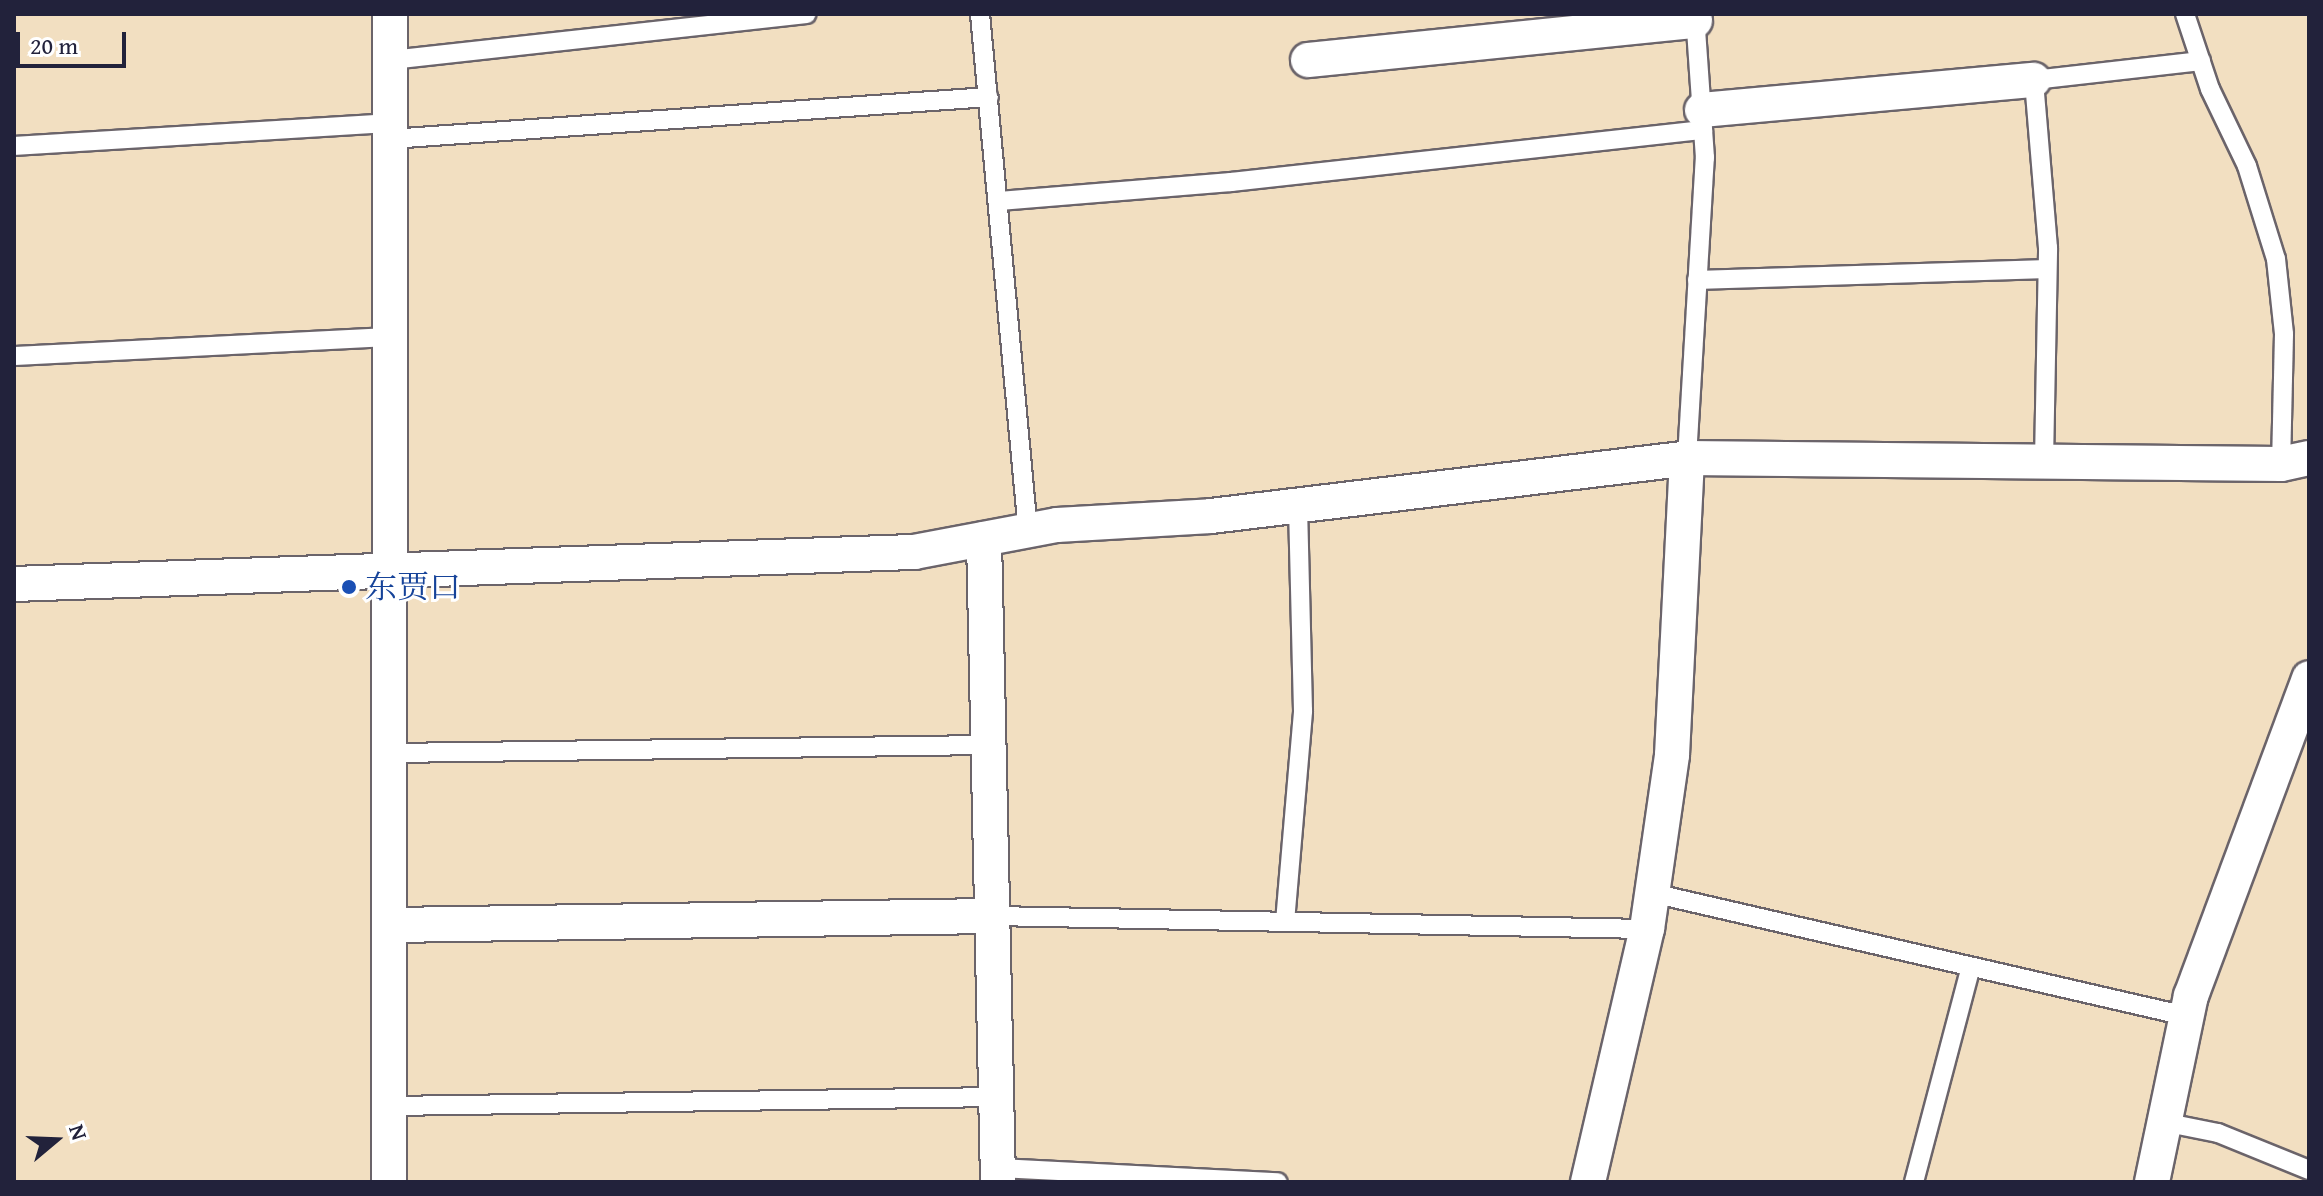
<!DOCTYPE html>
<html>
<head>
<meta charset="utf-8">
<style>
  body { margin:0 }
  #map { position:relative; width:2323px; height:1196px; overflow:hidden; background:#f2dfc1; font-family:"Gentium Book Plus","Noto Serif SC",serif }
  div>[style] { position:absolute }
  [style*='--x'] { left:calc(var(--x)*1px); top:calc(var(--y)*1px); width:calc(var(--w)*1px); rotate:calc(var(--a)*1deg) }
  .roads { filter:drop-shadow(2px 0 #6b646a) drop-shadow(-2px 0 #6b646a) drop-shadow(0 2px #6b646a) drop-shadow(0 -2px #6b646a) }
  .lane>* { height:18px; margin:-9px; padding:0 9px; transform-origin:9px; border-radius:9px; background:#fff }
  .street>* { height:34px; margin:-17px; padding:0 17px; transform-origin:17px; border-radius:17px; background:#fff }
  .dots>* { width:22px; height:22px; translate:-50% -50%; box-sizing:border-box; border:4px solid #fff; border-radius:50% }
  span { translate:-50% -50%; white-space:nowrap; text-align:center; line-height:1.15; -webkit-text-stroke:6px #fff; paint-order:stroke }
  .transit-label { font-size:32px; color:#164399 }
  .left { translate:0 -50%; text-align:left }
  .frame { position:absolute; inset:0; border:16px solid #22223b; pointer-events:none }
  .north { position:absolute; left:16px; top:1100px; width:80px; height:80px; -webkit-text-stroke:6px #fff; paint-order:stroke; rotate:71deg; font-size:22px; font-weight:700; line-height:32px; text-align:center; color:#22223b }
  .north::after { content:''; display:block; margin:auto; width:28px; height:36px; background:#22223b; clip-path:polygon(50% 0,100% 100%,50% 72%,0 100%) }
  .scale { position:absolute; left:16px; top:32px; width:110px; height:36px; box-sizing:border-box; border:4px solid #22223b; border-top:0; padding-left:10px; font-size:24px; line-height:28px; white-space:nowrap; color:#22223b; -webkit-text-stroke:6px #fff; paint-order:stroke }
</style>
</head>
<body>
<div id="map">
  <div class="roads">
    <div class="lane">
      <div style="--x:980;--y:14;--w:519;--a:84.7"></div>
      <div style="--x:2185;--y:14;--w:79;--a:71.6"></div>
      <div style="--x:2210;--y:89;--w:85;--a:64.3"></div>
      <div style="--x:2247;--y:166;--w:97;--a:72.7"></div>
      <div style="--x:2276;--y:259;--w:75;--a:83.9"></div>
      <div style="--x:2284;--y:334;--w:130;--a:91.3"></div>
      <div style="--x:391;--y:60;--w:418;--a:-6.3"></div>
      <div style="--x:390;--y:139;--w:600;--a:-4.01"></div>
      <div style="--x:14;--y:146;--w:378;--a:-3.5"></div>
      <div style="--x:999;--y:201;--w:233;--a:-4.7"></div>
      <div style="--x:1231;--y:182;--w:475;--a:-6.3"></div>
      <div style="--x:1697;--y:280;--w:350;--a:-1.8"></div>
      <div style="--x:14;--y:356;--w:376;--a:-2.9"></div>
      <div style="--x:1687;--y:458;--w:301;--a:-86.6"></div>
      <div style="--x:1705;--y:158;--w:144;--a:-94"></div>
      <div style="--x:2044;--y:461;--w:213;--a:-88.9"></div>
      <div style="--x:2048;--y:248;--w:169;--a:-94.8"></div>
      <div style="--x:2034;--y:80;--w:168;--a:-6.5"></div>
      <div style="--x:392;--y:753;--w:597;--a:-0.77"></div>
      <div style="--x:1652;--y:893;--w:548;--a:12.97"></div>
      <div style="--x:993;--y:916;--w:654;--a:1.14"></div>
      <div style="--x:1285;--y:922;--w:212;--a:-85.1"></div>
      <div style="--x:1303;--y:711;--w:206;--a:-91.4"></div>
      <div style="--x:390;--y:1106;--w:607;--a:-0.85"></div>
      <div style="--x:2163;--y:1122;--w:56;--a:11.3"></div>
      <div style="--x:2218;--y:1133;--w:98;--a:22.1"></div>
      <div style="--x:998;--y:1168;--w:280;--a:2.9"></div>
      <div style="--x:1914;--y:1182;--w:222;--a:-75.2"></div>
    </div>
    <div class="street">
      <div style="--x:1308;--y:60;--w:389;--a:-5.8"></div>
      <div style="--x:1702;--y:110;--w:333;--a:-5.2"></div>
      <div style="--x:984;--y:539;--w:643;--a:88.75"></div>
      <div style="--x:14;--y:584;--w:901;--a:-2.04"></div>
      <div style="--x:914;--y:552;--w:146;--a:-10.7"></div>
      <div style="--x:1057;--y:525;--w:154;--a:-3.3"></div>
      <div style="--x:1211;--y:516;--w:480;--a:-6.9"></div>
      <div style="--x:1687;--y:458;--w:594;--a:0.58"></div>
      <div style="--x:2281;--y:464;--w:29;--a:-12"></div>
      <div style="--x:391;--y:925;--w:602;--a:-0.86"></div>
      <div style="--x:389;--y:1182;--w:1168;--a:-89.95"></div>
      <div style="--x:1588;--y:1182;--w:260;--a:-76.9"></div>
      <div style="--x:1647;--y:929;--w:176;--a:-81.8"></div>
      <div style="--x:1672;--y:755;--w:297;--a:-87.1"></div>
      <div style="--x:2152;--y:1182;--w:190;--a:-78.2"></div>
      <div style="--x:2191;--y:996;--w:339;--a:-69.6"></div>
    </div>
  </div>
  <div class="dots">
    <div style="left:349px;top:587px;background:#1a4fb4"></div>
  </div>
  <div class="transit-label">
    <span class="left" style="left:365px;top:587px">东贾口</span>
  </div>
  <div class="frame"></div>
  <div class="north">N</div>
  <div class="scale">20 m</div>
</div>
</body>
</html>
